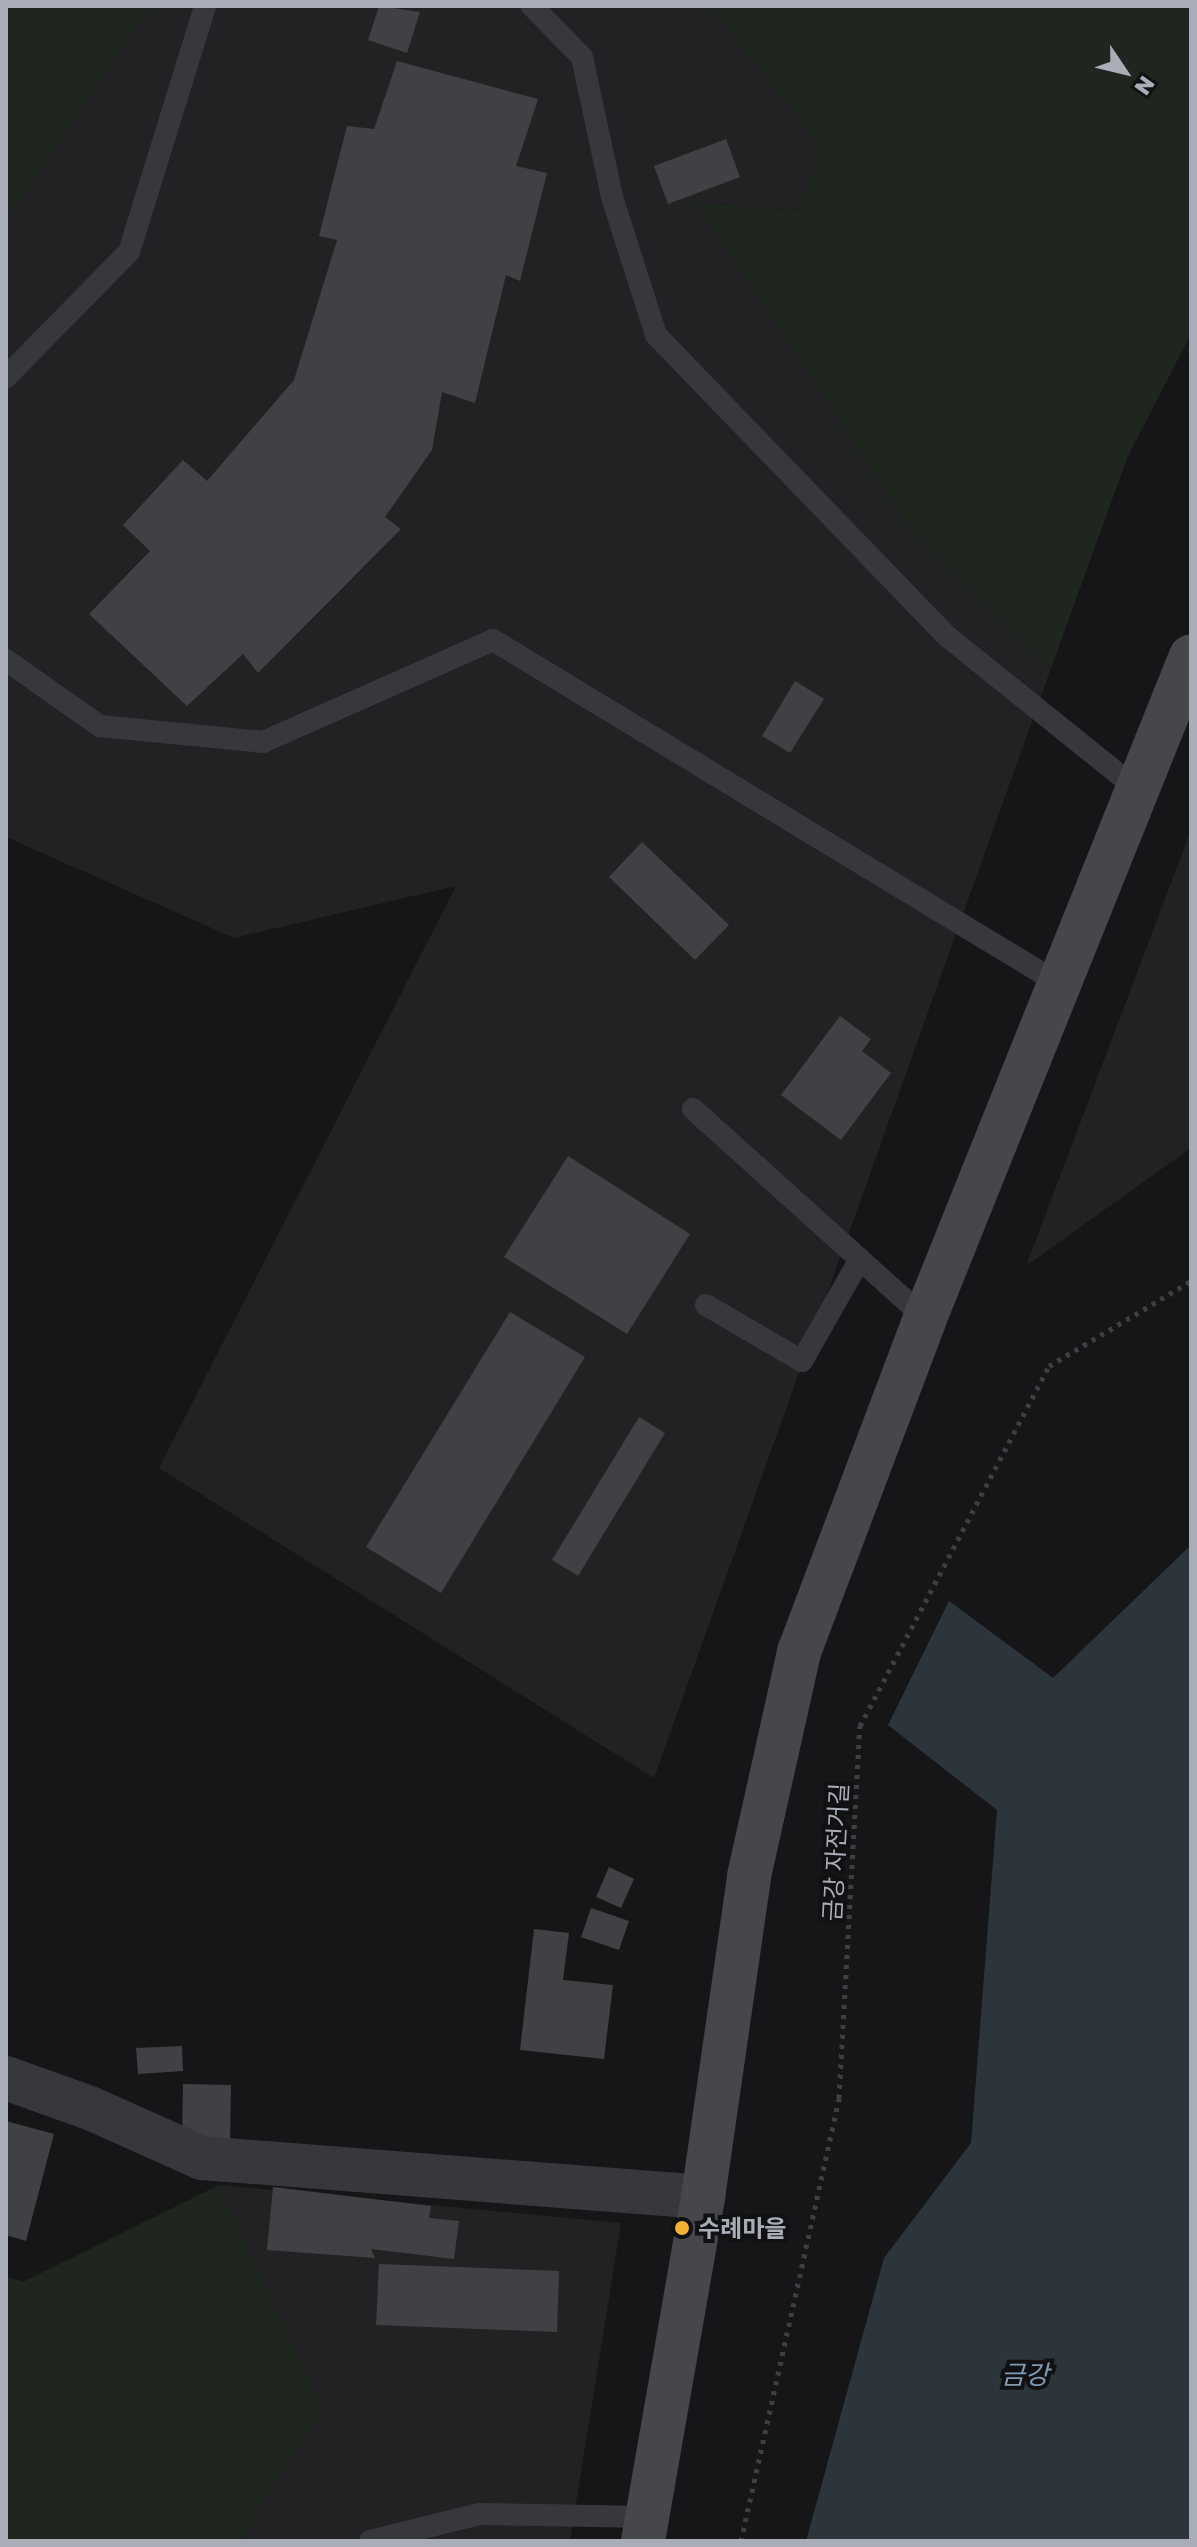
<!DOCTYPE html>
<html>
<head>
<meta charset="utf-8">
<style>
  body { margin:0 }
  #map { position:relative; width:1197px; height:2547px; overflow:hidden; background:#161618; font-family:"Golos Text","Noto Sans KR",sans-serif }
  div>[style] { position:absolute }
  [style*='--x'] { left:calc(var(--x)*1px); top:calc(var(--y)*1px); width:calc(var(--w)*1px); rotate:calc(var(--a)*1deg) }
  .built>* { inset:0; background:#222225 }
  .green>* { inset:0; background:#1e261f }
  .water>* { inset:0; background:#2c353c }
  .building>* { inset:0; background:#404145 }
  .path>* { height:5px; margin-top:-2.5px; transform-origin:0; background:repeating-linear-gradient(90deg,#3d3f44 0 4px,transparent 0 10px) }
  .lane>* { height:22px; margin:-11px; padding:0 11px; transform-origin:11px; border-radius:11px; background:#37383d }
  .street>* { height:44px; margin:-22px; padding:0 22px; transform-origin:22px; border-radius:22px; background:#37383d }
  .secondary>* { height:44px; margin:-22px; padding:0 22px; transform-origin:22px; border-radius:22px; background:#45474d }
  .dots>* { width:22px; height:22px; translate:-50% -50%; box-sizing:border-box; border:4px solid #111113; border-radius:50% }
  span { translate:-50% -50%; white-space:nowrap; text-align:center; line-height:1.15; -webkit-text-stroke:8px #111113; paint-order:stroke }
  .street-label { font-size:24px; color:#a8adb8 }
  .poi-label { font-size:24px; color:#a8adb8; font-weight:700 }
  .left { translate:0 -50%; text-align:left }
  .water-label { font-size:26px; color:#7f9bb3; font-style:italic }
  .frame { position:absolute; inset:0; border:8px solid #a8adb8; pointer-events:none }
  .north { position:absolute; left:1085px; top:32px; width:80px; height:80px; -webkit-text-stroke:6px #111113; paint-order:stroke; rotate:125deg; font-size:22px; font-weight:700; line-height:32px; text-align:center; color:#a8adb8 }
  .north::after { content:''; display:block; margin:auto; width:28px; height:36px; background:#a8adb8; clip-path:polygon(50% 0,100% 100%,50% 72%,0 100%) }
</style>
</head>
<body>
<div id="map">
  <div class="built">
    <div style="clip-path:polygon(153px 6px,710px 6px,820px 146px,799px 211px,695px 202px,906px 523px,1051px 668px,654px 1778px,159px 1468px,456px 886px,234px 938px,6px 837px,6px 220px)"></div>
    <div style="clip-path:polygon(1191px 830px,1191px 1148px,1026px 1266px)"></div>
    <div style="clip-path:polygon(219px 2185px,621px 2223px,570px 2541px,240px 2541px,323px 2409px)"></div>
  </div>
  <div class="green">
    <div style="clip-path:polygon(6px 6px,153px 6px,6px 220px)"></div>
    <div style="clip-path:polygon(710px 6px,1191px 6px,1191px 334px,1128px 456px,1051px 668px,906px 523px,694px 202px,799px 211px,820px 146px)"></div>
    <div style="clip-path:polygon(219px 2185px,323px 2409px,240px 2541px,6px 2541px,6px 2276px,23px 2282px)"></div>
  </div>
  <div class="water">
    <div style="clip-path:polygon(1191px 1545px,1191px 2541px,806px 2541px,884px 2258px,971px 2143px,997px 1810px,888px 1725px,949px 1601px,1053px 1678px)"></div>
  </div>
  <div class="building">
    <div style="clip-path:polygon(379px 6px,420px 12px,407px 53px,368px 40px)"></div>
    <div style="clip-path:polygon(397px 61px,538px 99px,516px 166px,547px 173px,520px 281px,506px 275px,475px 403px,442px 392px,432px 450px,385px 517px,401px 529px,258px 673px,243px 654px,187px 706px,89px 614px,150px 551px,123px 525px,183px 460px,207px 481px,294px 380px,337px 240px,319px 236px,347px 126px,374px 129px)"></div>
    <div style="clip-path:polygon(726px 139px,740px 177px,668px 204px,654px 166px)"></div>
    <div style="clip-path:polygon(795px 681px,824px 699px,790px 753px,762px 736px)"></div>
    <div style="clip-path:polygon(642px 842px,729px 925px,695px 960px,609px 877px)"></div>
    <div style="clip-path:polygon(840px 1016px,871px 1039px,862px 1051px,891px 1073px,841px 1140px,781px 1095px)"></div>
    <div style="clip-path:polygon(568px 1156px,690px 1234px,627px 1334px,504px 1257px)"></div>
    <div style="clip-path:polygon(510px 1312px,585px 1357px,441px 1593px,366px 1547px)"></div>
    <div style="clip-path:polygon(639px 1417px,665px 1433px,578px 1576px,552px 1560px)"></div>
    <div style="clip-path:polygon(609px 1867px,634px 1879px,621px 1908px,596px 1897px)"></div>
    <div style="clip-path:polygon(591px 1908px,629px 1921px,619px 1950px,581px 1937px)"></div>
    <div style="clip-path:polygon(534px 1929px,569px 1933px,563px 1980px,613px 1985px,604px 2059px,520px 2050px)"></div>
    <div style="clip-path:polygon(182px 2046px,183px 2071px,138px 2074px,136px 2048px)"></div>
    <div style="clip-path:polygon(183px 2084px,231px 2085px,230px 2144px,182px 2143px)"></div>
    <div style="clip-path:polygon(6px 2121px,54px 2134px,26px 2241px,6px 2235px)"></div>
    <div style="clip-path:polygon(273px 2187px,431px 2206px,429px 2218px,459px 2221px,454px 2259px,371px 2249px,375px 2258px,267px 2250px)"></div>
    <div style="clip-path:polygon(379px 2264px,559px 2271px,557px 2332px,376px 2325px)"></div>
  </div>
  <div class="path">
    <div style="--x:741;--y:2541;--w:454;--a:-77.5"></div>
    <div style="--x:839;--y:2098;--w:373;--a:-86.8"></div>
    <div style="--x:860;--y:1726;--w:407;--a:-62.3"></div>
    <div style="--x:1049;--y:1366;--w:165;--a:-30.9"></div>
  </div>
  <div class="lane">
    <div style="--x:532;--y:6;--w:71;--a:45.6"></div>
    <div style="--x:582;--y:57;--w:143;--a:77.9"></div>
    <div style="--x:612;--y:197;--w:145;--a:72.3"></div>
    <div style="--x:656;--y:335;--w:420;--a:46"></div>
    <div style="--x:948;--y:637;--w:243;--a:38.8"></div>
    <div style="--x:6;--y:377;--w:175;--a:-45.5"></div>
    <div style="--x:129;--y:252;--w:257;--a:-72.8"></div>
    <div style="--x:6;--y:660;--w:115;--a:35.1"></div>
    <div style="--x:100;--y:726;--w:164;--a:5.6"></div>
    <div style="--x:263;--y:742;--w:252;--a:-23.9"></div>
    <div style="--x:493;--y:640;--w:661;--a:31.26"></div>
    <div style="--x:693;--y:1109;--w:312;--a:42"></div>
    <div style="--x:706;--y:1305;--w:111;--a:30.3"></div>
    <div style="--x:802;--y:1361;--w:117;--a:-60.4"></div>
    <div style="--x:370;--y:2541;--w:113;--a:-13.8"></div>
    <div style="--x:480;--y:2514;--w:170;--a:1"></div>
  </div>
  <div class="street">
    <div style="--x:6;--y:2078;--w:89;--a:19.7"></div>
    <div style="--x:90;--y:2108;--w:123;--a:24.1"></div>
    <div style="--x:202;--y:2158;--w:503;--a:4.45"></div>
  </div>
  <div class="secondary">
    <div style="--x:643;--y:2541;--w:349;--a:-80.1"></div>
    <div style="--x:703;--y:2197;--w:324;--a:-81.8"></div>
    <div style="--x:749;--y:1876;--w:230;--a:-77.4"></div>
    <div style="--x:799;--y:1652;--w:357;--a:-69.3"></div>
    <div style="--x:925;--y:1318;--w:713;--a:-68.11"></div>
  </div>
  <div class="dots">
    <div style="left:682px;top:2228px;background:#f2b134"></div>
  </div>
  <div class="street-label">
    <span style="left:835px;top:1852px;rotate:-87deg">금강 자전거길</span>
  </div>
  <div class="poi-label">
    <span class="left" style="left:698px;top:2228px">수례마을</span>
  </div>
  <div class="water-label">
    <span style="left:1025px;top:2375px">금강</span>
  </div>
  <div class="frame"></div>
  <div class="north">N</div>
</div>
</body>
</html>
